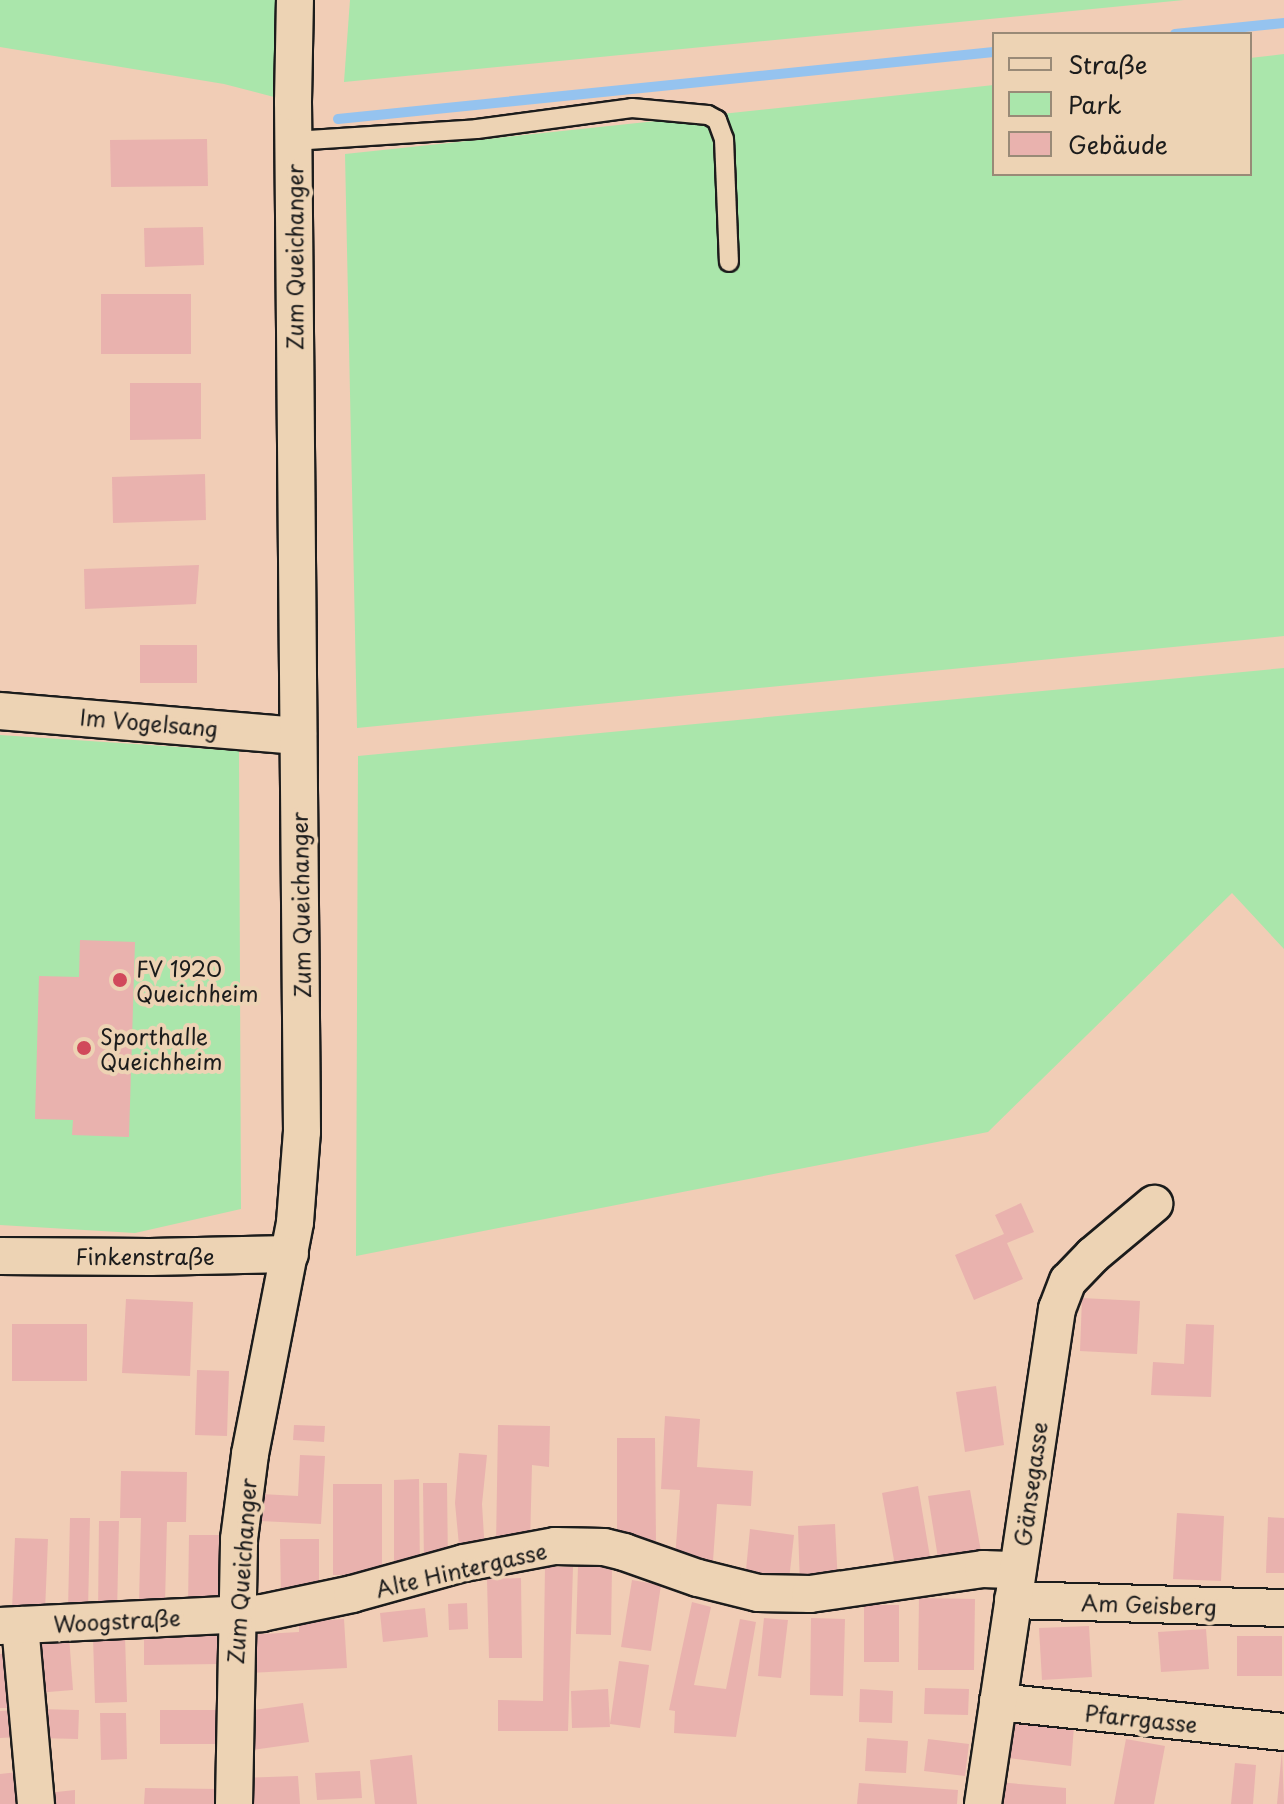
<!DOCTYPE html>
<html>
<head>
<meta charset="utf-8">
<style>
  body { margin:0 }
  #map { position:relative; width:1284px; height:1804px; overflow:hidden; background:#f1cdb6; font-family:"Playpen Sans",sans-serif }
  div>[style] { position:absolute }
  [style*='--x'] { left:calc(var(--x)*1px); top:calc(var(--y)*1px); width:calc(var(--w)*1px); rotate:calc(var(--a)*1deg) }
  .green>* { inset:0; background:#aae6ab }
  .stream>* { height:10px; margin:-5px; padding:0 5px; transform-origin:5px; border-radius:5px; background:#95c3ef }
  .building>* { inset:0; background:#e9b2ae }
  .roads { filter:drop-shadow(2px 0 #1c1c1c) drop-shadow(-2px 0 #1c1c1c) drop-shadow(0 2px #1c1c1c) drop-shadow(0 -2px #1c1c1c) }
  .service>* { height:18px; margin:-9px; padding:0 9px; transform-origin:9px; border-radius:9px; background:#edd3b4 }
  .minor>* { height:36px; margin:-18px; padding:0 18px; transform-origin:18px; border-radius:18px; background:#edd3b4 }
  .dots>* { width:22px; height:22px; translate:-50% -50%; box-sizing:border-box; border:4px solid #edd3b4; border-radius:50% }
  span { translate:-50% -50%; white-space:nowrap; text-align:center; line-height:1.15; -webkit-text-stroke:8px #edd3b4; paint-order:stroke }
  .street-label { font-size:22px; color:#1c1c1c }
  .poi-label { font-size:22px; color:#1c1c1c }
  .left { translate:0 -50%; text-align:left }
  .legend { position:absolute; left:992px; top:32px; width:260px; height:144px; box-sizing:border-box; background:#edd3b4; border:2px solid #998a77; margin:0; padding:10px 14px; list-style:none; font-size:24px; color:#1c1c1c }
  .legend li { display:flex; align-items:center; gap:16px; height:40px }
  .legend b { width:40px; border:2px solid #998a77 }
</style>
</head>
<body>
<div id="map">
  <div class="green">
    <div style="clip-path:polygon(0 0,295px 0,293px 102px,224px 84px,0 47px)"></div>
    <div style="clip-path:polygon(350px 0,1184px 0,344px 82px)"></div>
    <div style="clip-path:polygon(1284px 54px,1284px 636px,357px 728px,345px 154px,994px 85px,994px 174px,1250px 174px,1250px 58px)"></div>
    <div style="clip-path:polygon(1284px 668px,1284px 949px,1232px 893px,988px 1132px,356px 1256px,358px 756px)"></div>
    <div style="clip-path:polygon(0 735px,239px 751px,241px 1209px,135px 1233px,0 1225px)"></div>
  </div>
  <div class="stream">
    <div style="--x:1175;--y:34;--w:110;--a:-5.8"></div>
    <div style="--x:338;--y:119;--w:659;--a:-5.83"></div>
  </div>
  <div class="building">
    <div style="clip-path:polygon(207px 139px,208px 186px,111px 187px,110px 140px)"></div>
    <div style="clip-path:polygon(203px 227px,204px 265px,145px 267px,144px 228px)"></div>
    <div style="clip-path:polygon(101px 294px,191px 294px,191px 354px,101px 354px)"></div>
    <div style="clip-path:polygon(130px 383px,201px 383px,201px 439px,130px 440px)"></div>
    <div style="clip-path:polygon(205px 474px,206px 520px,113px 523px,112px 477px)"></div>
    <div style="clip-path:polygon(199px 565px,196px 604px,85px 609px,84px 569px)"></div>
    <div style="clip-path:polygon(140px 645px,197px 645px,197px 683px,140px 683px)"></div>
    <div style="clip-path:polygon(80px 940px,135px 942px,129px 1137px,72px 1135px,73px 1120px,35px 1119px,39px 976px,79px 977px)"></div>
    <div style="clip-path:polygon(1021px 1203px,1034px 1232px,1007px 1243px,1023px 1279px,974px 1300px,955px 1255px,1004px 1234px,995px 1215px)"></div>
    <div style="clip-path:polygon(1082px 1298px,1140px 1301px,1137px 1354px,1080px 1351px)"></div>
    <div style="clip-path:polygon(126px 1299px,193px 1302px,190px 1376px,122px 1373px)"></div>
    <div style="clip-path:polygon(12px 1324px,87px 1324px,87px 1381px,12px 1381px)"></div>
    <div style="clip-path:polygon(1186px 1324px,1214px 1325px,1211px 1397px,1151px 1395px,1153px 1362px,1184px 1364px)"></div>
    <div style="clip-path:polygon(197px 1370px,229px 1371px,227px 1436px,195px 1435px)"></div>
    <div style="clip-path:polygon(996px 1386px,1004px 1445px,965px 1452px,956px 1392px)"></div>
    <div style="clip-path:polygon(665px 1416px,700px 1419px,697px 1467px,753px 1471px,751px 1506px,717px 1504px,713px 1561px,675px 1559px,680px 1490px,661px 1489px)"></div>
    <div style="clip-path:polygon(294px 1425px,325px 1426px,324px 1442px,293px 1440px)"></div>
    <div style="clip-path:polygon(498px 1425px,550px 1426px,549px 1467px,532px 1465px,530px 1545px,496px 1545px)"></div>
    <div style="clip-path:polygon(617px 1438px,655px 1438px,656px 1541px,617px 1541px)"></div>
    <div style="clip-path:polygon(459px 1453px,487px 1455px,482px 1504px,485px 1553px,460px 1556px,455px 1503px)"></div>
    <div style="clip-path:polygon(300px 1455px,325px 1456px,321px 1524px,260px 1521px,261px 1494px,298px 1496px)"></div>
    <div style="clip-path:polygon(121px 1471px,187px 1472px,186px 1522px,167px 1522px,165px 1604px,139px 1603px,141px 1518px,120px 1518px)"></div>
    <div style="clip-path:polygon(419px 1479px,420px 1572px,394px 1572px,394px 1480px)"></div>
    <div style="clip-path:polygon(423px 1483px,447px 1483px,448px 1567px,424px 1567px)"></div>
    <div style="clip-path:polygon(333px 1484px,382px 1484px,382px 1575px,333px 1575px)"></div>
    <div style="clip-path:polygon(918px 1486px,932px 1569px,897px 1577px,882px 1493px)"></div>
    <div style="clip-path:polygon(970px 1490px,982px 1557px,939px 1564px,928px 1496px)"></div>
    <div style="clip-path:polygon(1177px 1513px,1224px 1516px,1221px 1581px,1173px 1579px)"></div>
    <div style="clip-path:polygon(1268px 1517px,1284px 1518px,1284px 1573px,1266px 1573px)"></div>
    <div style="clip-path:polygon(70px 1518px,90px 1518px,88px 1611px,68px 1611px)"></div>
    <div style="clip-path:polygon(99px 1521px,119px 1521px,117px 1614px,98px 1613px)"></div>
    <div style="clip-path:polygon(835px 1524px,838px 1585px,800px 1587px,798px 1526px)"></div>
    <div style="clip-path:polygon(750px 1529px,794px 1535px,788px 1589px,745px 1580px)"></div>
    <div style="clip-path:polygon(189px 1535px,220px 1535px,219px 1607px,188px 1606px)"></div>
    <div style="clip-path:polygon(15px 1538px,48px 1539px,45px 1611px,12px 1610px)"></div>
    <div style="clip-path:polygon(280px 1539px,319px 1539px,319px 1596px,281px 1596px)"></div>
    <div style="clip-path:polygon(578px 1566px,612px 1567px,611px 1635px,576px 1634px)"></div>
    <div style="clip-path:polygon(545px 1567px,573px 1567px,568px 1731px,498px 1731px,498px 1700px,543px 1701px)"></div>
    <div style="clip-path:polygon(521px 1578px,522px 1658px,489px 1658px,487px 1579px)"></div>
    <div style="clip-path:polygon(632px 1580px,661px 1585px,651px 1651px,621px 1647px)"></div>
    <div style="clip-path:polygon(919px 1598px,975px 1599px,974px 1670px,918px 1670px)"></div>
    <div style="clip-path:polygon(692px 1602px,711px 1607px,694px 1685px,726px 1689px,740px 1619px,756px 1622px,736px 1737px,674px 1733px,675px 1711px,669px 1710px)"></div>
    <div style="clip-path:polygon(467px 1603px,468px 1629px,449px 1630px,448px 1604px)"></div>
    <div style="clip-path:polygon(864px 1605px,899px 1605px,899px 1662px,864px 1662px)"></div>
    <div style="clip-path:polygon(425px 1608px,428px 1637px,383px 1642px,380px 1613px)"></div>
    <div style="clip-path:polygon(764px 1618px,788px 1620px,781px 1678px,758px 1676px)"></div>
    <div style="clip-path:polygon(811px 1618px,845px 1619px,843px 1696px,810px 1695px)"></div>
    <div style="clip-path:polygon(344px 1619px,347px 1668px,250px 1673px,247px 1635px,299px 1632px,299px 1622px)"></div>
    <div style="clip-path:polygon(1089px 1626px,1092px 1677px,1042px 1680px,1039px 1628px)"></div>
    <div style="clip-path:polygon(1206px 1629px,1209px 1669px,1161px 1672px,1158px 1632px)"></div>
    <div style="clip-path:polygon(219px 1634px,219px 1664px,144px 1665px,144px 1635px)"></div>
    <div style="clip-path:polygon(69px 1636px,73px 1690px,36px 1693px,32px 1637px)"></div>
    <div style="clip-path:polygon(125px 1636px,127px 1702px,95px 1703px,93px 1637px)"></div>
    <div style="clip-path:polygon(1237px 1636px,1282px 1636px,1282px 1676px,1237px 1676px)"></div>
    <div style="clip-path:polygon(16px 1653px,18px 1708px,0 1708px,0 1654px)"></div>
    <div style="clip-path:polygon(619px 1661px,649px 1665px,640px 1728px,610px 1724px)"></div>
    <div style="clip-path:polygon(925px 1688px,969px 1689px,968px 1715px,924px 1714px)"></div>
    <div style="clip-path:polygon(608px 1689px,610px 1727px,572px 1728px,571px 1691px)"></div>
    <div style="clip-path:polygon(860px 1689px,893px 1691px,892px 1723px,859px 1722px)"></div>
    <div style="clip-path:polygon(303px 1703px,309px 1742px,246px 1751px,240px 1712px)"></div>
    <div style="clip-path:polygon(38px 1709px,79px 1710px,78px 1739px,38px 1738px)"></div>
    <div style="clip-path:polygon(18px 1710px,20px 1737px,0 1738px,0 1711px)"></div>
    <div style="clip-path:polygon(160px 1710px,220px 1710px,220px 1744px,160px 1744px)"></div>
    <div style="clip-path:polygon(100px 1713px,126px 1713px,127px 1759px,101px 1760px)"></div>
    <div style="clip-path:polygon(1005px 1719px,1074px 1726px,1071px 1766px,1001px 1757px)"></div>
    <div style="clip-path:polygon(867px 1738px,908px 1741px,906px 1773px,865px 1771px)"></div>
    <div style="clip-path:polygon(928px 1739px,969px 1744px,965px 1776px,924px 1771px)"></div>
    <div style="clip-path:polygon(1126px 1739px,1165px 1746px,1154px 1804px,1114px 1804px)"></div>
    <div style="clip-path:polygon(1282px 1750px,1284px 1804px,1277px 1804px)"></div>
    <div style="clip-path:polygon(412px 1755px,417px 1804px,375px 1804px,370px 1760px)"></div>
    <div style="clip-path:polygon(1235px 1763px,1256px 1765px,1253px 1804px,1231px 1804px)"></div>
    <div style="clip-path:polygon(360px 1771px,362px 1798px,317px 1800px,315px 1773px)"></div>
    <div style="clip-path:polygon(18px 1772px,21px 1804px,0 1804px,0 1774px)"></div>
    <div style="clip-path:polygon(298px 1776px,300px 1804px,243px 1804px,242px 1778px)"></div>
    <div style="clip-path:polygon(997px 1782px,1066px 1788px,1066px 1804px,994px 1804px)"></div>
    <div style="clip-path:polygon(859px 1783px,958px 1790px,957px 1804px,857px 1804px)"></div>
    <div style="clip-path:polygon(145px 1788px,219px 1789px,218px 1804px,144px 1804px)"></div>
    <div style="clip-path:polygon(75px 1790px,75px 1804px,47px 1804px,47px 1793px)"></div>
  </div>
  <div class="roads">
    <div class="service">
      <div style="--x:293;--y:141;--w:184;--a:-3.7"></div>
      <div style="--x:477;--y:129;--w:156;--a:-7.7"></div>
      <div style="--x:632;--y:108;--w:76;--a:5.3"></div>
      <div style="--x:708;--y:115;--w:10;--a:29"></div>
      <div style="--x:717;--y:120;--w:20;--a:70"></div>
      <div style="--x:724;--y:139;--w:123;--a:87.7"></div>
    </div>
    <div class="minor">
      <div style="--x:0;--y:711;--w:299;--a:4.8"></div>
      <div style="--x:0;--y:1256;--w:150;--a:0.4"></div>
      <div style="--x:150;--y:1257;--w:140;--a:-1.2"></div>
      <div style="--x:1013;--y:1600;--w:271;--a:1.7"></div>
      <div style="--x:20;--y:1625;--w:180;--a:84.9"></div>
      <div style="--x:0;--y:1626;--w:262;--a:-2.8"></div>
      <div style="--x:262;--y:1613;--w:92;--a:-11.9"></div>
      <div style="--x:352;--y:1594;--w:116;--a:-15.5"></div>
      <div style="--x:464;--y:1563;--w:93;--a:-10.6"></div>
      <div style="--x:555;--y:1546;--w:49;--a:1.2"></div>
      <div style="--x:604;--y:1547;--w:21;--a:14"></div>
      <div style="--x:624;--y:1552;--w:78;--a:19.4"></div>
      <div style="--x:698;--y:1578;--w:62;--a:14"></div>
      <div style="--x:758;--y:1593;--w:52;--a:1.1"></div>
      <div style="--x:810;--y:1594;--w:175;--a:-8.2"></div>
      <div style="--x:983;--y:1569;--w:34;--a:2"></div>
      <div style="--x:998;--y:1702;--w:288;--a:6"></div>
      <div style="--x:234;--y:1804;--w:265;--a:-88.9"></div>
      <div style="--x:239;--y:1539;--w:86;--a:-82.6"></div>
      <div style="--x:250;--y:1454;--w:236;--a:-79"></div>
      <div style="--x:295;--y:1222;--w:90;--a:-85.6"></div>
      <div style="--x:302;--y:1132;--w:1030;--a:-90.5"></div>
      <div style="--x:293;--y:102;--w:102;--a:-88.9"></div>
      <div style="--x:983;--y:1804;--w:501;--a:-81.5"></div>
      <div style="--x:1057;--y:1309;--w:30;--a:-69"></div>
      <div style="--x:1068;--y:1281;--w:36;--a:-46"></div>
      <div style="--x:1093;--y:1255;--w:80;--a:-39.9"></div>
    </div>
  </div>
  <div class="dots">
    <div style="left:120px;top:980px;background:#d1495b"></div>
    <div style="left:84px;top:1048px;background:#d1495b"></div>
  </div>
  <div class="street-label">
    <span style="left:294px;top:257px;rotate:-90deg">Zum Queichanger</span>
    <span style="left:149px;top:722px;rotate:5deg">Im Vogelsang</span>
    <span style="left:300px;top:905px;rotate:-91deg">Zum Queichanger</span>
    <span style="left:145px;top:1256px">Finkenstraße</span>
    <span style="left:1030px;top:1484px;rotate:-82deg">Gänsegasse</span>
    <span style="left:461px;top:1569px;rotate:-13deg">Alte Hintergasse</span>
    <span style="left:241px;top:1571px;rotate:-86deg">Zum Queichanger</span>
    <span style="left:1149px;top:1604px;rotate:2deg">Am Geisberg</span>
    <span style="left:117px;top:1620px;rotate:-3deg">Woogstraße</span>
    <span style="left:1141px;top:1718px;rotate:6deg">Pfarrgasse</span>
  </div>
  <div class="poi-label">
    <span class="left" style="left:136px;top:980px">FV 1920<br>Queichheim</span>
    <span class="left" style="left:100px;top:1048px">Sporthalle<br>Queichheim</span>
  </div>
  <ul class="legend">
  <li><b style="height:10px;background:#edd3b4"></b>Straße</li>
  <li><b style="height:22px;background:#aae6ab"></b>Park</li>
  <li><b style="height:22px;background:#e9b2ae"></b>Gebäude</li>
  </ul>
</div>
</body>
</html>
